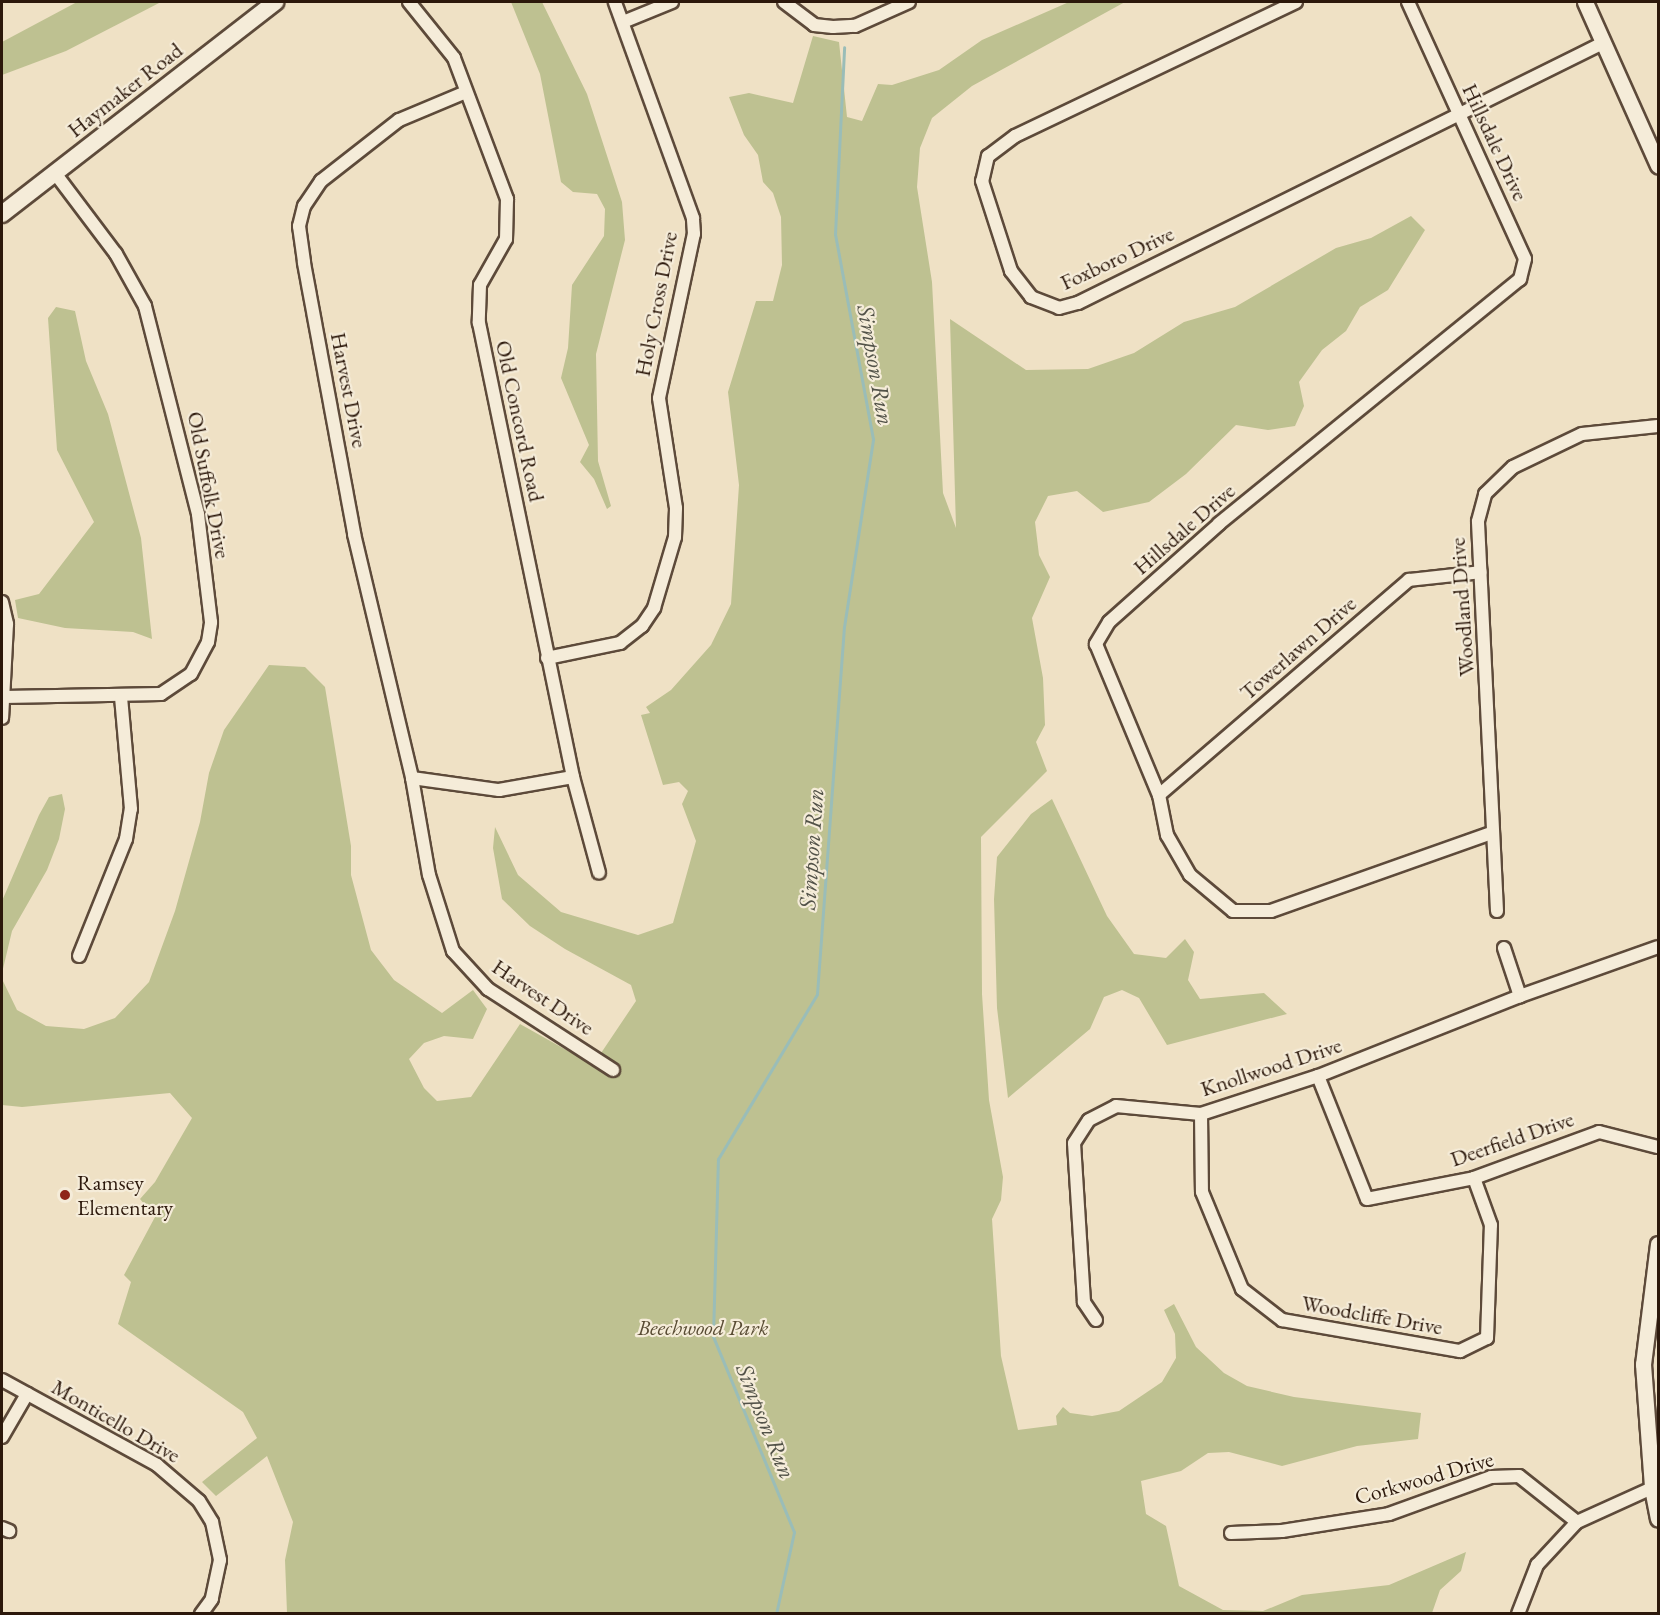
<!DOCTYPE html>
<html>
<head>
<meta charset="utf-8">
<style>
  body { margin:0 }
  #map { position:relative; width:1660px; height:1615px; overflow:hidden; background:#efe1c5; font-family:"EB Garamond",serif }
  div>[style] { position:absolute }
  [style*='--x'] { left:calc(var(--x)*1px); top:calc(var(--y)*1px); width:calc(var(--w)*1px); rotate:calc(var(--a)*1deg) }
  .green>* { inset:0; background:#bec191 }
  .stream>* { height:3px; margin:-1.5px; padding:0 1.5px; transform-origin:1.5px; border-radius:1.5px; background:#9abdb8 }
  .roads { filter:drop-shadow(2px 0 #5d4a3a) drop-shadow(-2px 0 #5d4a3a) drop-shadow(0 2px #5d4a3a) drop-shadow(0 -2px #5d4a3a) }
  .minor>* { height:12px; margin:-6px; padding:0 6px; transform-origin:6px; border-radius:6px; background:#f5ecd9 }
  .tertiary>* { height:15px; margin:-7.5px; padding:0 7.5px; transform-origin:7.5px; border-radius:7.5px; background:#f5ecd9 }
  .secondary>* { height:16px; margin:-8px; padding:0 8px; transform-origin:8px; border-radius:8px; background:#f5ecd9 }
  .dots>* { width:16px; height:16px; translate:-50% -50%; box-sizing:border-box; border:3px solid #f5ecd9; border-radius:50% }
  span { translate:-50% -50%; white-space:nowrap; text-align:center; line-height:1.15; -webkit-text-stroke:4.5px #f5ecd9; paint-order:stroke }
  .street-label { font-size:22px; color:#2c180b }
  .poi-label { font-size:22px; color:#2c180b }
  .left { translate:0 -50%; text-align:left }
  .park-label { font-size:22px; color:#584b33; font-style:italic }
  .water-label { font-size:24px; color:#525248; font-style:italic }
  .frame { position:absolute; inset:0; border:3px solid #2c180b; pointer-events:none }
</style>
</head>
<body>
<div id="map">
  <div class="green">
    <div style="clip-path:polygon(77px 2px,161px 2px,66px 51px,2px 75px,2px 42px)"></div>
    <div style="clip-path:polygon(511px 2px,542px 2px,587px 94px,622px 202px,625px 240px,596px 354px,598px 461px,611px 506px,607px 509px,594px 479px,580px 462px,589px 445px,561px 378px,568px 348px,572px 285px,604px 236px,605px 209px,597px 194px,573px 192px,561px 182px,540px 74px)"></div>
    <div style="clip-path:polygon(1069px 2px,1125px 2px,972px 86px,932px 118px,920px 148px,917px 187px,932px 282px,943px 493px,956px 528px,950px 319px,1026px 370px,1088px 369px,1134px 353px,1184px 322px,1235px 307px,1336px 248px,1371px 238px,1411px 216px,1425px 230px,1388px 290px,1360px 307px,1346px 331px,1322px 350px,1299px 382px,1304px 406px,1295px 426px,1268px 430px,1236px 425px,1186px 474px,1149px 502px,1103px 512px,1077px 491px,1048px 496px,1035px 522px,1039px 555px,1050px 577px,1032px 618px,1043px 678px,1045px 725px,1036px 742px,1047px 771px,981px 837px,982px 994px,989px 1100px,1003px 1177px,1001px 1200px,992px 1219px,1001px 1356px,1018px 1430px,1057px 1425px,1056px 1416px,1063px 1407px,1070px 1413px,1092px 1416px,1119px 1411px,1162px 1382px,1176px 1358px,1175px 1334px,1164px 1310px,1174px 1304px,1196px 1347px,1224px 1373px,1247px 1386px,1294px 1397px,1421px 1413px,1418px 1439px,1357px 1446px,1282px 1466px,1229px 1452px,1208px 1453px,1181px 1471px,1141px 1481px,1146px 1514px,1166px 1526px,1179px 1586px,1223px 1610px,1263px 1611px,1302px 1595px,1389px 1585px,1466px 1552px,1461px 1571px,1440px 1590px,1432px 1613px,287px 1613px,285px 1560px,293px 1522px,267px 1456px,216px 1496px,202px 1482px,257px 1438px,243px 1412px,118px 1324px,131px 1282px,124px 1275px,155px 1217px,140px 1199px,155px 1182px,192px 1118px,170px 1093px,22px 1107px,2px 1105px,2px 979px,17px 1010px,46px 1026px,84px 1029px,115px 1018px,149px 982px,175px 911px,200px 822px,209px 773px,224px 730px,269px 665px,305px 667px,325px 687px,351px 846px,351px 875px,371px 950px,394px 980px,442px 1013px,473px 990px,487px 1009px,473px 1039px,444px 1036px,424px 1043px,409px 1059px,424px 1088px,437px 1101px,471px 1097px,520px 1024px,593px 1065px,636px 1001px,631px 985px,565px 949px,530px 926px,502px 899px,493px 848px,495px 827px,518px 875px,561px 912px,638px 935px,673px 923px,696px 841px,682px 804px,688px 791px,679px 782px,663px 785px,641px 715px,650px 713px,646px 707px,671px 690px,711px 645px,731px 604px,739px 485px,728px 392px,756px 301px,773px 301px,782px 265px,781px 217px,773px 193px,763px 182px,758px 155px,744px 135px,729px 97px,749px 93px,793px 103px,813px 36px,839px 42px,847px 117px,862px 121px,878px 84px,892px 85px,939px 70px,982px 40px)"></div>
    <div style="clip-path:polygon(56px 307px,75px 311px,86px 361px,108px 414px,141px 538px,152px 639px,133px 632px,65px 628px,18px 618px,15px 600px,39px 594px,94px 522px,57px 450px,48px 318px)"></div>
    <div style="clip-path:polygon(62px 794px,65px 809px,59px 839px,47px 870px,12px 931px,2px 973px,2px 901px,39px 815px,49px 797px)"></div>
    <div style="clip-path:polygon(1052px 799px,1107px 916px,1134px 954px,1166px 958px,1185px 939px,1194px 952px,1188px 980px,1200px 999px,1264px 993px,1287px 1014px,1167px 1045px,1139px 998px,1122px 990px,1104px 997px,1090px 1029px,1008px 1098px,997px 1008px,994px 899px,997px 857px,1031px 814px)"></div>
  </div>
  <div class="stream">
    <div style="--x:776;--y:1614;--w:84;--a:-77.6"></div>
    <div style="--x:794;--y:1532;--w:212;--a:-112.5"></div>
    <div style="--x:713;--y:1336;--w:177;--a:-88.4"></div>
    <div style="--x:718;--y:1159;--w:192;--a:-59"></div>
    <div style="--x:817;--y:994;--w:368;--a:-85.8"></div>
    <div style="--x:844;--y:627;--w:190;--a:-81.2"></div>
    <div style="--x:873;--y:439;--w:208;--a:-100.5"></div>
    <div style="--x:835;--y:234;--w:187;--a:-87.2"></div>
  </div>
  <div class="roads">
    <div class="minor">
      <div style="--x:409;--y:2;--w:72;--a:51.2"></div>
      <div style="--x:454;--y:58;--w:151;--a:69.4"></div>
      <div style="--x:507;--y:199;--w:40;--a:91.4"></div>
      <div style="--x:506;--y:239;--w:53;--a:119.5"></div>
      <div style="--x:480;--y:285;--w:38;--a:92"></div>
      <div style="--x:479;--y:323;--w:464;--a:78.3"></div>
      <div style="--x:573;--y:777;--w:99;--a:74.8"></div>
      <div style="--x:784;--y:2;--w:38;--a:37"></div>
      <div style="--x:814;--y:25;--w:19;--a:6"></div>
      <div style="--x:833;--y:27;--w:22;--a:-3"></div>
      <div style="--x:855;--y:26;--w:59;--a:-24"></div>
      <div style="--x:1296;--y:2;--w:311;--a:154.5"></div>
      <div style="--x:1015;--y:136;--w:34;--a:143"></div>
      <div style="--x:988;--y:156;--w:26;--a:103"></div>
      <div style="--x:982;--y:181;--w:95;--a:72.1"></div>
      <div style="--x:1011;--y:271;--w:33;--a:52"></div>
      <div style="--x:1031;--y:297;--w:30;--a:21"></div>
      <div style="--x:1059;--y:308;--w:20;--a:-15"></div>
      <div style="--x:1078;--y:303;--w:586;--a:-26.35"></div>
      <div style="--x:1408;--y:2;--w:282;--a:65.5"></div>
      <div style="--x:1525;--y:259;--w:21;--a:104"></div>
      <div style="--x:1520;--y:279;--w:388;--a:140.9"></div>
      <div style="--x:1219;--y:524;--w:147;--a:138.3"></div>
      <div style="--x:1109;--y:622;--w:26;--a:121"></div>
      <div style="--x:1096;--y:644;--w:164;--a:67.4"></div>
      <div style="--x:1159;--y:795;--w:41;--a:78.7"></div>
      <div style="--x:1167;--y:835;--w:46;--a:60.1"></div>
      <div style="--x:1190;--y:875;--w:56;--a:39.9"></div>
      <div style="--x:1233;--y:911;--w:38;--a:0"></div>
      <div style="--x:1271;--y:911;--w:233;--a:-19.5"></div>
      <div style="--x:623;--y:22;--w:53;--a:-22.2"></div>
      <div style="--x:466;--y:92;--w:73;--a:157.3"></div>
      <div style="--x:399;--y:120;--w:99;--a:142"></div>
      <div style="--x:321;--y:181;--w:30;--a:124"></div>
      <div style="--x:304;--y:206;--w:21;--a:104"></div>
      <div style="--x:299;--y:226;--w:37;--a:82"></div>
      <div style="--x:304;--y:263;--w:276;--a:79.5"></div>
      <div style="--x:354;--y:534;--w:251;--a:76.6"></div>
      <div style="--x:412;--y:778;--w:98;--a:80.1"></div>
      <div style="--x:429;--y:875;--w:80;--a:72.5"></div>
      <div style="--x:453;--y:951;--w:52;--a:47.4"></div>
      <div style="--x:488;--y:989;--w:149;--a:32.9"></div>
      <div style="--x:2;--y:602;--w:23;--a:77"></div>
      <div style="--x:7;--y:624;--w:94;--a:93"></div>
      <div style="--x:547;--y:658;--w:75;--a:-11.6"></div>
      <div style="--x:620;--y:643;--w:28;--a:-38"></div>
      <div style="--x:642;--y:626;--w:22;--a:-56"></div>
      <div style="--x:654;--y:608;--w:74;--a:-73.5"></div>
      <div style="--x:675;--y:537;--w:29;--a:-88"></div>
      <div style="--x:676;--y:508;--w:111;--a:-98.8"></div>
      <div style="--x:659;--y:398;--w:168;--a:-78"></div>
      <div style="--x:694;--y:234;--w:16;--a:-94"></div>
      <div style="--x:693;--y:218;--w:230;--a:-109.9"></div>
      <div style="--x:4;--y:697;--w:157;--a:-1.1"></div>
      <div style="--x:161;--y:694;--w:36;--a:-34"></div>
      <div style="--x:191;--y:674;--w:36;--a:-62"></div>
      <div style="--x:208;--y:642;--w:20;--a:-81"></div>
      <div style="--x:211;--y:622;--w:109;--a:-96.9"></div>
      <div style="--x:198;--y:514;--w:215;--a:-104.3"></div>
      <div style="--x:145;--y:306;--w:60;--a:-119.1"></div>
      <div style="--x:116;--y:254;--w:101;--a:-127"></div>
      <div style="--x:412;--y:778;--w:88;--a:7.9"></div>
      <div style="--x:499;--y:790;--w:75;--a:-10"></div>
      <div style="--x:1159;--y:795;--w:330;--a:-40.7"></div>
      <div style="--x:1409;--y:580;--w:72;--a:-6.3"></div>
      <div style="--x:1497;--y:911;--w:390;--a:-92.8"></div>
      <div style="--x:1478;--y:521;--w:28;--a:-75"></div>
      <div style="--x:1485;--y:494;--w:39;--a:-44"></div>
      <div style="--x:1513;--y:467;--w:76;--a:-25.6"></div>
      <div style="--x:1582;--y:434;--w:76;--a:-6"></div>
      <div style="--x:1504;--y:948;--w:51;--a:71.6"></div>
      <div style="--x:79;--y:956;--w:126;--a:-68.1"></div>
      <div style="--x:126;--y:839;--w:30;--a:-81"></div>
      <div style="--x:131;--y:809;--w:112;--a:-95.1"></div>
      <div style="--x:1318;--y:1076;--w:132;--a:68.3"></div>
      <div style="--x:1367;--y:1199;--w:109;--a:-11.1"></div>
      <div style="--x:1474;--y:1178;--w:133;--a:-20.2"></div>
      <div style="--x:1599;--y:1132;--w:61;--a:14.3"></div>
      <div style="--x:1201;--y:1114;--w:78;--a:89.3"></div>
      <div style="--x:1202;--y:1192;--w:105;--a:67.6"></div>
      <div style="--x:1242;--y:1289;--w:51;--a:37.8"></div>
      <div style="--x:1282;--y:1320;--w:181;--a:9.9"></div>
      <div style="--x:1460;--y:1351;--w:30;--a:-26"></div>
      <div style="--x:1487;--y:1338;--w:113;--a:-88"></div>
      <div style="--x:1491;--y:1225;--w:50;--a:-109.9"></div>
      <div style="--x:1096;--y:1320;--w:22;--a:-124"></div>
      <div style="--x:1084;--y:1302;--w:159;--a:-93.6"></div>
      <div style="--x:1074;--y:1143;--w:27;--a:-57"></div>
      <div style="--x:1089;--y:1120;--w:30;--a:-27"></div>
      <div style="--x:1116;--y:1106;--w:85;--a:5.4"></div>
      <div style="--x:1201;--y:1114;--w:123;--a:-18"></div>
      <div style="--x:1318;--y:1076;--w:217;--a:-21.6"></div>
      <div style="--x:1520;--y:996;--w:146;--a:-19.5"></div>
      <div style="--x:2;--y:1380;--w:177;--a:28.7"></div>
      <div style="--x:157;--y:1465;--w:55;--a:40.6"></div>
      <div style="--x:199;--y:1501;--w:25;--a:58"></div>
      <div style="--x:212;--y:1522;--w:39;--a:78"></div>
      <div style="--x:220;--y:1560;--w:40;--a:102"></div>
      <div style="--x:212;--y:1599;--w:19;--a:126"></div>
      <div style="--x:2;--y:1437;--w:50;--a:-59.8"></div>
      <div style="--x:2;--y:1528;--w:8;--a:23"></div>
      <div style="--x:1231;--y:1533;--w:51;--a:-2.2"></div>
      <div style="--x:1282;--y:1531;--w:108;--a:-9"></div>
      <div style="--x:1389;--y:1514;--w:109;--a:-19.9"></div>
      <div style="--x:1491;--y:1477;--w:28;--a:-2"></div>
      <div style="--x:1519;--y:1476;--w:74;--a:38.4"></div>
      <div style="--x:1518;--y:1614;--w:53;--a:-68.8"></div>
      <div style="--x:1537;--y:1565;--w:59;--a:-47.1"></div>
      <div style="--x:1577;--y:1522;--w:82;--a:-24.4"></div>
    </div>
    <div class="tertiary">
      <div style="--x:1585;--y:2;--w:179;--a:65.9"></div>
      <div style="--x:1658;--y:1244;--w:121;--a:97.1"></div>
      <div style="--x:1643;--y:1364;--w:124;--a:85.8"></div>
      <div style="--x:1652;--y:1488;--w:31;--a:79"></div>
    </div>
    <div class="secondary">
      <div style="--x:2;--y:214;--w:346;--a:-37.8"></div>
    </div>
  </div>
  <div class="dots">
    <div style="left:65px;top:1195px;background:#8f2418"></div>
  </div>
  <div class="street-label">
    <span style="left:125px;top:90px;rotate:-38deg">Haymaker Road</span>
    <span style="left:1495px;top:142px;rotate:65deg">Hillsdale Drive</span>
    <span style="left:1117px;top:258px;rotate:-25deg">Foxboro Drive</span>
    <span style="left:656px;top:304px;rotate:-79deg">Holy Cross Drive</span>
    <span style="left:349px;top:390px;rotate:79deg">Harvest Drive</span>
    <span style="left:520px;top:421px;rotate:78deg">Old Concord Road</span>
    <span style="left:209px;top:485px;rotate:79deg">Old Suffolk Drive</span>
    <span style="left:1184px;top:529px;rotate:-41deg">Hillsdale Drive</span>
    <span style="left:1462px;top:607px;rotate:-94deg">Woodland Drive</span>
    <span style="left:1298px;top:648px;rotate:-41deg">Towerlawn Drive</span>
    <span style="left:543px;top:997px;rotate:34deg">Harvest Drive</span>
    <span style="left:1271px;top:1067px;rotate:-18deg">Knollwood Drive</span>
    <span style="left:1512px;top:1139px;rotate:-19deg">Deerfield Drive</span>
    <span style="left:1372px;top:1315px;rotate:10deg">Woodcliffe Drive</span>
    <span style="left:116px;top:1421px;rotate:30deg">Monticello Drive</span>
    <span style="left:1424px;top:1478px;rotate:-16deg">Corkwood Drive</span>
  </div>
  <div class="poi-label">
    <span class="left" style="left:77px;top:1195px">Ramsey<br>Elementary</span>
  </div>
  <div class="park-label">
    <span style="left:703px;top:1328px">Beechwood Park</span>
  </div>
  <div class="water-label">
    <span style="left:876px;top:365px;rotate:80deg">Simpson Run</span>
    <span style="left:811px;top:849px;rotate:-86deg">Simpson Run</span>
    <span style="left:766px;top:1421px;rotate:68deg">Simpson Run</span>
  </div>
  <div class="frame"></div>
</div>
</body>
</html>
